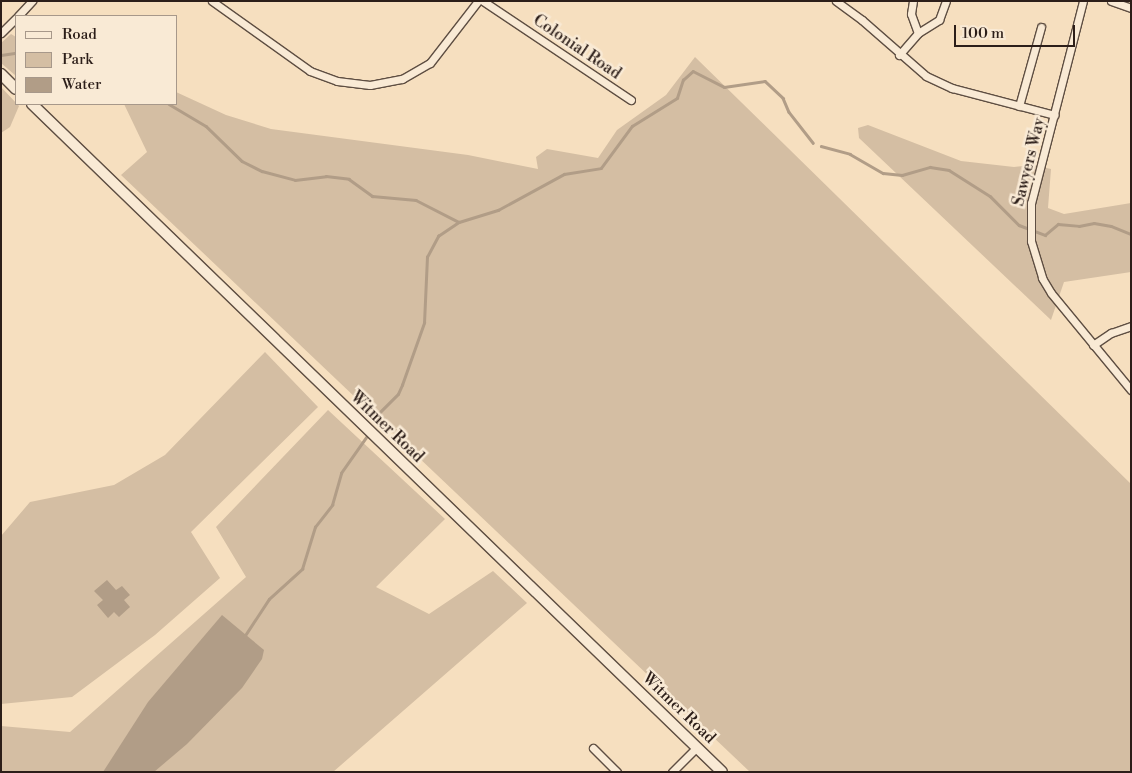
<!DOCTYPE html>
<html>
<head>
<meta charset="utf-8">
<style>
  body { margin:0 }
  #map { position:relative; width:1132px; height:773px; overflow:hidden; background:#f6dfbf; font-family:"Libre Bodoni",serif }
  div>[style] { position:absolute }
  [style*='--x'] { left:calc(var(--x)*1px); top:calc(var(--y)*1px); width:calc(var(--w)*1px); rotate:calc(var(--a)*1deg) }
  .green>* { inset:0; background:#d4bea3 }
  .water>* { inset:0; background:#b19d87 }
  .stream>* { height:2.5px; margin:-1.25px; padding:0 1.25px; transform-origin:1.25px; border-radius:1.25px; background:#b19d87 }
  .roads { filter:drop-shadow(1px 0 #5e4e42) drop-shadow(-1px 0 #5e4e42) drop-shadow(0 1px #5e4e42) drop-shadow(0 -1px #5e4e42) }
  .street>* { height:7px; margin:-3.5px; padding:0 3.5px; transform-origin:3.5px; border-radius:3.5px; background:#f9ead5 }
  .secondary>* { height:10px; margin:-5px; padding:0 5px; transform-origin:5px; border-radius:5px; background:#f9ead5 }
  span { translate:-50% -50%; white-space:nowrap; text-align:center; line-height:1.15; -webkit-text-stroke:5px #f9ead5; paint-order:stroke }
  .street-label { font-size:16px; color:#2c1e19 }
  .frame { position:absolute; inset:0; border:2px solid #2c1e19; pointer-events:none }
  .legend { position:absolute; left:15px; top:15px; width:162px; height:90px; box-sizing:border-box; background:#f9ead5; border:1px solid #a7988a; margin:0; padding:6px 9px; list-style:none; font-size:15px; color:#2c1e19 }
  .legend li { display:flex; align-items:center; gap:10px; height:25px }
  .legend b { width:25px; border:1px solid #a7988a }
  .scale { position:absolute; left:954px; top:25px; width:121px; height:22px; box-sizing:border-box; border:2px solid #2c1e19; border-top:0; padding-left:6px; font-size:15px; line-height:18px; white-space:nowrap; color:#2c1e19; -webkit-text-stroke:4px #f9ead5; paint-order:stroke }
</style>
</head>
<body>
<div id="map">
  <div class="green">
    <div style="clip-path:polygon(11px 34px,16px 37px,16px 76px,1px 63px,1px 43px)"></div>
    <div style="clip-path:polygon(695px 57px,1131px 484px,1131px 772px,750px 772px,121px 175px,147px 152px,124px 104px,176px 104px,176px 92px,226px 115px,271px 129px,468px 155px,538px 169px,536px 157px,547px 149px,598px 158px,617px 130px,666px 95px)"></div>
    <div style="clip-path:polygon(1px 87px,19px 106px,10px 127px,1px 133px)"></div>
    <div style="clip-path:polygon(868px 125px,961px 161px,1014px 167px,1033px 165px,1051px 169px,1048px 208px,1064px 214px,1131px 203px,1131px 272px,1064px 282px,1051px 320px,859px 138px,858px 128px)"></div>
    <div style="clip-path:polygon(265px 352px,318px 407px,191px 532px,220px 578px,155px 635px,72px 697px,1px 704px,1px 536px,30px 502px,114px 485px,165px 455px)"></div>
    <div style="clip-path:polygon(328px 410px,445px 519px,376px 587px,429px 614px,493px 571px,527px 603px,333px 772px,1px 772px,1px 726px,70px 732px,246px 577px,216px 527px)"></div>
  </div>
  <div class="water">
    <div style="clip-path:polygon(107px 580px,116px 590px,122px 586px,130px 595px,124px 600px,130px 607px,119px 617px,114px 612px,108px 618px,97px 605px,103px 600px,94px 591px)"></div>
    <div style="clip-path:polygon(222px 615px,264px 650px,262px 659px,242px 688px,187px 744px,154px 772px,103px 772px,148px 702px)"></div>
  </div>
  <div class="stream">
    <div style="--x:1;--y:55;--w:15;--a:-8"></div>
    <div style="--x:169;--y:104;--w:43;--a:30.7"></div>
    <div style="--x:206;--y:126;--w:50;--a:44.2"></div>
    <div style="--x:242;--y:161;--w:22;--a:27"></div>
    <div style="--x:262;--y:171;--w:34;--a:15"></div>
    <div style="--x:295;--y:180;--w:31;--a:-7"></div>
    <div style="--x:326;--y:176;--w:23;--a:7"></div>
    <div style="--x:349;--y:179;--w:29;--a:36"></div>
    <div style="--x:372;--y:196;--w:44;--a:5.2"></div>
    <div style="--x:416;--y:200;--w:48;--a:27.1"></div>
    <div style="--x:821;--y:146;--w:30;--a:15"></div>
    <div style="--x:850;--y:154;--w:38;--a:30"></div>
    <div style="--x:883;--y:173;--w:19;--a:6"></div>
    <div style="--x:902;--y:175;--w:29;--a:-16"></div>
    <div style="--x:930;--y:167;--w:19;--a:9"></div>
    <div style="--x:949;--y:170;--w:49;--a:32.4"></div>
    <div style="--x:990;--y:196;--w:41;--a:45"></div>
    <div style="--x:1019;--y:225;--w:28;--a:21"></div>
    <div style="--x:1045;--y:235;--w:17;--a:-40"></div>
    <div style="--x:1058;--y:224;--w:21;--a:5"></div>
    <div style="--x:1079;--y:226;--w:15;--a:-11"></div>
    <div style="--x:1094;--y:223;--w:17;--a:10"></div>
    <div style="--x:1111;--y:226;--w:22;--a:22"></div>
    <div style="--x:373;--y:419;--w:35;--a:-45"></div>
    <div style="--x:398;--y:394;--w:10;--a:-66"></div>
    <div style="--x:402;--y:385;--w:66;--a:-70.5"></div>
    <div style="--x:424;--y:323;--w:66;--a:-87.4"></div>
    <div style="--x:427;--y:257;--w:24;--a:-62"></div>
    <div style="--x:438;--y:236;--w:25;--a:-34"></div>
    <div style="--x:459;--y:222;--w:41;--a:-17.1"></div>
    <div style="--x:498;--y:210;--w:75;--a:-28.6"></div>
    <div style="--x:564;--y:174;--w:37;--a:-9"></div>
    <div style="--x:601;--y:168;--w:52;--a:-53.6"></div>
    <div style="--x:632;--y:126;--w:53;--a:-31.9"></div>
    <div style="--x:677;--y:98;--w:19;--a:-72"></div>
    <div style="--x:683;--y:80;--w:13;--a:-42"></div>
    <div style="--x:693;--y:71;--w:35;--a:27"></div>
    <div style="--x:724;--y:87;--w:41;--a:-8.3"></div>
    <div style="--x:765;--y:81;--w:25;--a:43"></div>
    <div style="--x:783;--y:98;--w:15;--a:67"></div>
    <div style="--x:789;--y:112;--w:39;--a:52"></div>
    <div style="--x:244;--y:637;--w:45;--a:-56.7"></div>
    <div style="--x:269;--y:599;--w:45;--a:-42.3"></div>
    <div style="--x:302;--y:569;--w:44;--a:-72.8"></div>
    <div style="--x:315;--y:527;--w:28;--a:-52"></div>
    <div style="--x:332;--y:505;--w:33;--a:-74"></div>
    <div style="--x:341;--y:473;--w:45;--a:-54.9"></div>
  </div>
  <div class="roads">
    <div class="street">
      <div style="--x:212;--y:1;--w:120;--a:35.5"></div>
      <div style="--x:310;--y:71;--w:29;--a:20"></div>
      <div style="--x:337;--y:81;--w:33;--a:7"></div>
      <div style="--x:370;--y:85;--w:33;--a:-11"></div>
      <div style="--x:402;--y:79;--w:32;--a:-30"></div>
      <div style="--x:430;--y:63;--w:78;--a:-52.3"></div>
      <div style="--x:483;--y:1;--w:178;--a:33.8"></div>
      <div style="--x:836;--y:1;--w:32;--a:36"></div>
      <div style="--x:862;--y:20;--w:85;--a:41.2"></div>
      <div style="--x:926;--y:76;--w:29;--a:25"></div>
      <div style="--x:952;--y:88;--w:106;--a:14.7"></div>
      <div style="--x:913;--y:1;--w:13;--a:99"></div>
      <div style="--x:911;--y:14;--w:20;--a:70"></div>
      <div style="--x:1083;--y:1;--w:209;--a:104.4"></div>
      <div style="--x:1031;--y:203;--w:38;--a:90"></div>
      <div style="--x:1031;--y:241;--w:39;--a:73"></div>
      <div style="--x:1042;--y:278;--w:17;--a:59"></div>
      <div style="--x:1051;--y:293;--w:126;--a:50.5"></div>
      <div style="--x:1111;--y:1;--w:21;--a:19"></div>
      <div style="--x:18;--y:16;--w:21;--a:-47"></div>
      <div style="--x:1;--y:33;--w:21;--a:-45"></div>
      <div style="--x:899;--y:55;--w:29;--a:-49"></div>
      <div style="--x:918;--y:33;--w:25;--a:-32"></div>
      <div style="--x:939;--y:20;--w:20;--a:-70"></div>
      <div style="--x:1019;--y:106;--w:82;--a:-74.4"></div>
      <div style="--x:1093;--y:345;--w:22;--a:-34"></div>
      <div style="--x:1111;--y:333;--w:21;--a:-19"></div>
      <div style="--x:593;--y:748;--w:34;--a:45"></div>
      <div style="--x:672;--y:772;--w:35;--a:-45"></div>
    </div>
    <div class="secondary">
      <div style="--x:1;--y:74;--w:21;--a:45"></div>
      <div style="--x:32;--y:104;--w:960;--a:44.07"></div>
    </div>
  </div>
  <div class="street-label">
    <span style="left:577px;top:47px;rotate:34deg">Colonial Road</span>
    <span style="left:1029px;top:162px;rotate:-76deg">Sawyers Way</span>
    <span style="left:387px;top:427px;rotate:44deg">Witmer Road</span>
    <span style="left:679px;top:708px;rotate:44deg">Witmer Road</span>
  </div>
  <div class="frame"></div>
  <ul class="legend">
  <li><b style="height:6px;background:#f9ead5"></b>Road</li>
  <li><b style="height:14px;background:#d4bea3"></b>Park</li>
  <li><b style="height:14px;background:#b19d87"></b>Water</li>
  </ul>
  <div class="scale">100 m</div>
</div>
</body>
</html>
